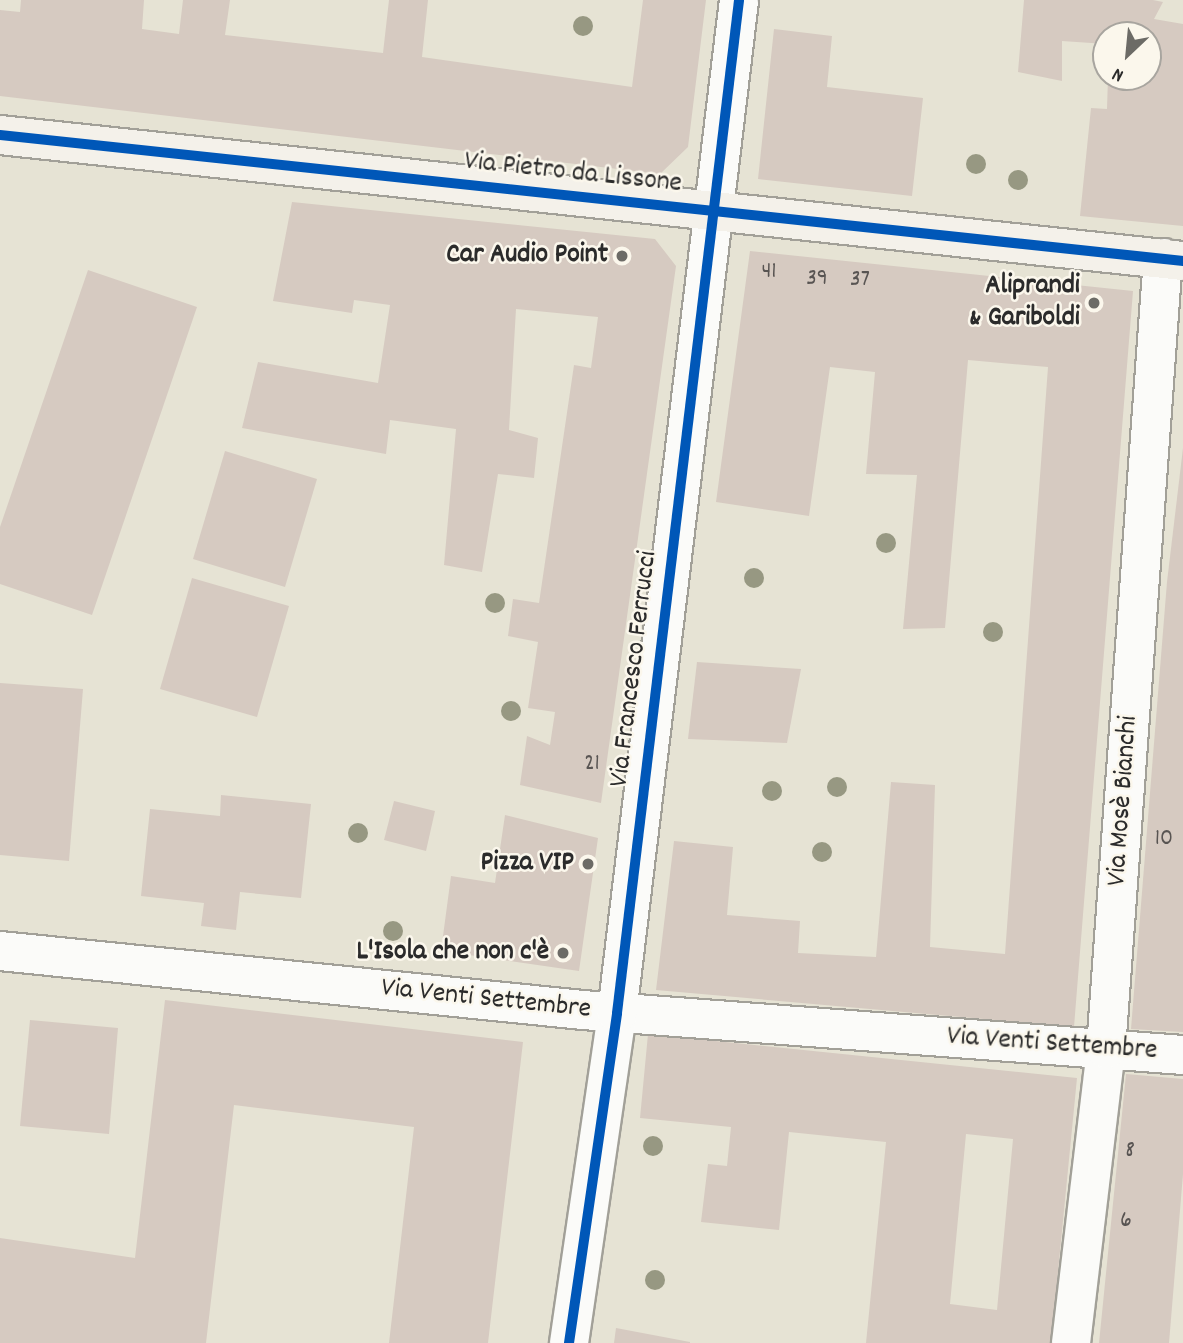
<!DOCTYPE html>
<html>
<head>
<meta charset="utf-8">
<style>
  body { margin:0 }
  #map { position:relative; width:1183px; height:1343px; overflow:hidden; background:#e6e3d4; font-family:Dekko,sans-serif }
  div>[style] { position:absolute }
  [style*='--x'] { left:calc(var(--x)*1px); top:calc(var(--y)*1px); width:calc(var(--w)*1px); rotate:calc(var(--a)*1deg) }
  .building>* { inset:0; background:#d6cac1 }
  .roads { filter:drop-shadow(2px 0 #a2a098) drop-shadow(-2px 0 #a2a098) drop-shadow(0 2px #a2a098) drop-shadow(0 -2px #a2a098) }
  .street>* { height:38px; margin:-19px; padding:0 19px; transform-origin:19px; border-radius:19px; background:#fbfbf9 }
  .secondary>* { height:38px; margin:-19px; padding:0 19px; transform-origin:19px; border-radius:19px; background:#f4f1ea }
  .cycleway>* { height:10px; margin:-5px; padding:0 5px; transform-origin:5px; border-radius:5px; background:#0057b8 }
  .trees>* { width:20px; height:20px; margin:-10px; border-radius:50%; background:#979882 }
  .dots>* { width:19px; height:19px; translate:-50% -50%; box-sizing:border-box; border:4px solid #fbf7ec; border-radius:50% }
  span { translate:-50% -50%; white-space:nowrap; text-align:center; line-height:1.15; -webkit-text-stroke:5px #fbf7ec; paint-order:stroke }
  .number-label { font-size:24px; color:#585452 }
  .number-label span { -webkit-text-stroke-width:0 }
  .street-label { font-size:28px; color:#2b2b2b }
  .poi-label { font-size:28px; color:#2b2b2b; font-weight:700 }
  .right { translate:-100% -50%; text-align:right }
  .north { position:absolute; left:1092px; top:21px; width:70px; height:70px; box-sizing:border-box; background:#fbf7ec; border:2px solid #a8a59f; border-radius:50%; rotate:206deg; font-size:19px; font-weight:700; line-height:28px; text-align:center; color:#2b2b2b }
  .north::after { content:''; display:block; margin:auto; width:24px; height:32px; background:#6c6b66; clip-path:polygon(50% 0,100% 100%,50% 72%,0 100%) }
</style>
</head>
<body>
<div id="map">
  <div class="building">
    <div style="clip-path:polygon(21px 0,144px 0,142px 29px,179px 34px,183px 0,230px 0,225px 35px,383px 53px,389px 0,428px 0,422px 57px,632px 87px,643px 0,706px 0,688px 147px,660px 174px,0 96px,0 10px,20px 12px)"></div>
    <div style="clip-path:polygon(1024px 0,1153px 0,1163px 2px,1154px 19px,1183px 24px,1183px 226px,1080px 216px,1091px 108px,1107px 109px,1108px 77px,1148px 77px,1148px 35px,1106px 35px,1106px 44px,1062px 41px,1062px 81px,1018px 72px)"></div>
    <div style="clip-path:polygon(774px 29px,832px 36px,827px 87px,923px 98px,912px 196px,758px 179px)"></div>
    <div style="clip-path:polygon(292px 202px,655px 239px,676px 266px,601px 803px,520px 785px,527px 736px,550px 745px,555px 712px,528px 708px,538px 642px,508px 636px,513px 599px,539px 603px,574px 365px,591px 368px,598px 317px,516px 309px,509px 430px,538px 438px,534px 478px,498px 474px,482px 572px,444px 565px,456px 429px,390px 420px,386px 454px,242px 428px,258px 362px,378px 383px,390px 305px,354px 300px,352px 313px,273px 301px)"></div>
    <div style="clip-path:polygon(750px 251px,1133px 291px,1074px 1027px,656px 990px,674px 841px,733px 847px,727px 915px,800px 921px,798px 953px,876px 957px,891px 782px,935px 785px,930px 947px,1005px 954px,1048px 367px,968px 360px,945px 628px,903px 629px,917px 475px,866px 474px,875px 372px,830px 367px,809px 516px,716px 502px)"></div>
    <div style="clip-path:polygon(88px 270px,197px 307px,92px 615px,0 584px,0 527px)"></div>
    <div style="clip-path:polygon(1183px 448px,1183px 1032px,1131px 1029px,1167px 582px)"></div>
    <div style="clip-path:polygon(225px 451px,317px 479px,285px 587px,193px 559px)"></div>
    <div style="clip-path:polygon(192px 578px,289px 606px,257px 717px,160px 689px)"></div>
    <div style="clip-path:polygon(697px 662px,801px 669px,787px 743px,688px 739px)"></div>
    <div style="clip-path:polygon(0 683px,83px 689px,69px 861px,0 855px)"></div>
    <div style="clip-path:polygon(221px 795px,311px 804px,301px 898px,240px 892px,236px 930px,201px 926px,204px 903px,141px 896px,150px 809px,220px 816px)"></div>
    <div style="clip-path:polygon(394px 801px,435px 811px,426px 851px,384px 840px)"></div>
    <div style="clip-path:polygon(505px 815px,598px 838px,579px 971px,441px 951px,451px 876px,495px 883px)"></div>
    <div style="clip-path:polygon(165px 1000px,523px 1042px,488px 1343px,389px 1343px,414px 1127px,234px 1105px,206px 1343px,0 1343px,0 1238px,135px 1258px)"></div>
    <div style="clip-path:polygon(30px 1020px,118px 1028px,109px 1134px,20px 1126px)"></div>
    <div style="clip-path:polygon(evenodd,648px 1034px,1077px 1078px,1051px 1343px,866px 1343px,886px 1142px,789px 1132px,779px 1230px,701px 1222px,708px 1164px,727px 1166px,731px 1127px,640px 1118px,648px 1034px,966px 1134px,1013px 1139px,997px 1310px,950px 1304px,966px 1134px)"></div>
    <div style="clip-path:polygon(1126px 1074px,1183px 1079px,1183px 1174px,1169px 1343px,1099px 1343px)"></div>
    <div style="clip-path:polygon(616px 1328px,690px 1342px,690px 1343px,614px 1343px)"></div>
  </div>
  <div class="roads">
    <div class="street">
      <div style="--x:0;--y:951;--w:586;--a:5.78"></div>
      <div style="--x:583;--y:1010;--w:602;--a:4.29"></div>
      <div style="--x:569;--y:1343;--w:333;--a:-81.7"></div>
      <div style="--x:617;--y:1013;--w:1020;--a:-83.13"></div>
      <div style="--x:1071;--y:1343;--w:296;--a:-83.2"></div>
      <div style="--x:1106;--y:1049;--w:793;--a:-85.88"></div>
    </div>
    <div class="secondary">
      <div style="--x:0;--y:135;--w:1190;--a:6.08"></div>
    </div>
  </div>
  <div class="cycleway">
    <div style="--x:0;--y:135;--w:1190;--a:6.08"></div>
    <div style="--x:569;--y:1343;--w:333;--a:-81.7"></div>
    <div style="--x:617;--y:1013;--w:1020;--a:-83.13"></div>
  </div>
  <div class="trees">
    <div style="left:583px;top:26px"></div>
    <div style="left:976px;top:164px"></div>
    <div style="left:1018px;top:180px"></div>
    <div style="left:886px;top:543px"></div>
    <div style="left:754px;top:578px"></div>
    <div style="left:495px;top:603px"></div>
    <div style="left:993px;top:632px"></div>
    <div style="left:511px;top:711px"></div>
    <div style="left:837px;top:787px"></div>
    <div style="left:772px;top:791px"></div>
    <div style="left:358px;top:833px"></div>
    <div style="left:822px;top:852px"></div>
    <div style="left:393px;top:931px"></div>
    <div style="left:653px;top:1146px"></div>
    <div style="left:655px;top:1280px"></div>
  </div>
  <div class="dots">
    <div style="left:622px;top:256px;background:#6c6b66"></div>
    <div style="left:1094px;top:303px;background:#6c6b66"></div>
    <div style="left:588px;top:864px;background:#6c6b66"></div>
    <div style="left:563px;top:953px;background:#6c6b66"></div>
  </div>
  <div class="number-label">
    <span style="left:769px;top:273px">41</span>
    <span style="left:817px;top:280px">39</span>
    <span style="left:860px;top:281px">37</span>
    <span style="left:592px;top:765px">21</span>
    <span style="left:1164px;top:840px">10</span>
    <span style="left:1130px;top:1152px">8</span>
    <span style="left:1126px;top:1222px">6</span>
  </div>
  <div class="street-label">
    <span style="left:573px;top:174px;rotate:6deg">Via Pietro da Lissone</span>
    <span style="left:635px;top:669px;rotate:-83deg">Via Francesco Ferrucci</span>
    <span style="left:1124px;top:801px;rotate:-86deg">Via Mosè Bianchi</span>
    <span style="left:486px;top:1000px;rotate:6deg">Via Venti Settembre</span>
    <span style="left:1052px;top:1045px;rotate:4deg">Via Venti Settembre</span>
  </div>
  <div class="poi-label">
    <span class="right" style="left:608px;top:256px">Car Audio Point</span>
    <span class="right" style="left:1080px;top:303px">Aliprandi<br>&amp; Gariboldi</span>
    <span class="right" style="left:574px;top:864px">Pizza VIP</span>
    <span class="right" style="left:549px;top:953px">L'Isola che non c'è</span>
  </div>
  <div class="north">N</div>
</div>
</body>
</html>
